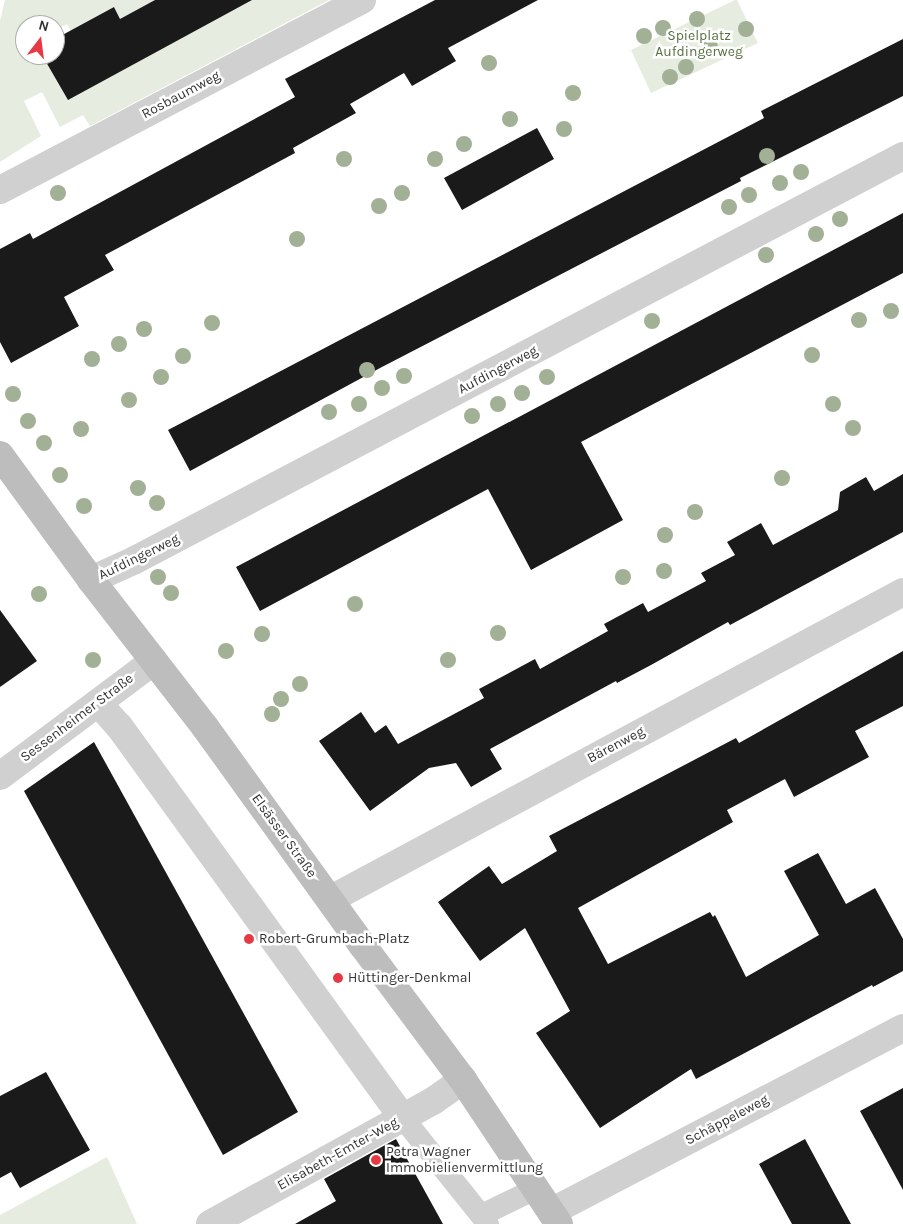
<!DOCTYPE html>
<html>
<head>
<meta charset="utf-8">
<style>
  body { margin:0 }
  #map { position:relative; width:903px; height:1224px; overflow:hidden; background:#fff; font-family:Karla,sans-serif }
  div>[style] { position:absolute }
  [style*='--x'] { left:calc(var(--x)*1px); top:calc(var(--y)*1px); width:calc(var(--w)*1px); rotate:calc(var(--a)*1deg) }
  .green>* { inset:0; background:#e6ecdf }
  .building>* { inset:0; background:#1a1a1a }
  .service>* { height:22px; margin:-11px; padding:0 11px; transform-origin:11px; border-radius:11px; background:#d0d0d0 }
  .pedestrian>* { height:28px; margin:-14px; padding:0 14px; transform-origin:14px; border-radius:14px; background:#d0d0d0 }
  .minor>* { height:28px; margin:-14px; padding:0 14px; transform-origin:14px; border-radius:14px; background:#d0d0d0 }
  .secondary>* { height:28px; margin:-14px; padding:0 14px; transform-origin:14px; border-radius:14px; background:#bdbdbd }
  .trees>* { width:16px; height:16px; margin:-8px; border-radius:50%; background:#a2b095 }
  .dots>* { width:14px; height:14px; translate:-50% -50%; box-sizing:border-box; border:2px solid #fff; border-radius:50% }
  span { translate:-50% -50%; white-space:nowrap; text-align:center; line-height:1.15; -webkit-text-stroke:5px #fff; paint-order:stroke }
  .park-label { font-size:14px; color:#56703f }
  .street-label { font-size:14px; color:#333 }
  .poi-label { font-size:14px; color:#333 }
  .left { translate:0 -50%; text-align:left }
  .north { position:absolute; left:15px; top:15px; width:50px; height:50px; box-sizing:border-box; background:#fff; border:1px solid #adadad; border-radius:50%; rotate:15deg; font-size:14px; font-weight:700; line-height:20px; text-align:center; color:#333 }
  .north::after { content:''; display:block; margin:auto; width:18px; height:22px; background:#e63946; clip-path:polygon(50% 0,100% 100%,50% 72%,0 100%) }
</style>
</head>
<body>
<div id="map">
  <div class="green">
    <div style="clip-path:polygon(5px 0,155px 0,120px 19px,114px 7px,95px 17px,77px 43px,67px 24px,55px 30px,55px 25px,25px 25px,25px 55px,42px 55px,47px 63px,231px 0,329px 0,90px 126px,83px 115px,60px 127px,42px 92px,24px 101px,41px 136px,0 162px,0 21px)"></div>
    <div style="clip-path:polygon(735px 0,737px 0,758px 43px,651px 93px,631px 50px)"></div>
    <div style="clip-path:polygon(107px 1157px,137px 1224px,0 1224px,0 1215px)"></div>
  </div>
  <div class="building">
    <div style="clip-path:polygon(155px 0,252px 0,68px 100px,42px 55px,55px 55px,55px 39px,114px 7px,120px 19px)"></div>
    <div style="clip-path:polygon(435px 0,538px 0,448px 48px,456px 61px,412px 86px,404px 73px,350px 104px,356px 113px,293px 148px,295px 153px,105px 255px,114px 270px,64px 297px,79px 326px,11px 363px,0 342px,0 249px,30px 233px,33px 239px,295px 97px,285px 79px)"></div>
    <div style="clip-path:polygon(903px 39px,903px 96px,740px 178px,741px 181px,380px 368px,190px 471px,168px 430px,764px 118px,761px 111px)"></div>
    <div style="clip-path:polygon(537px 128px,554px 159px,462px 210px,444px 178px)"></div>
    <div style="clip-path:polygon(903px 213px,903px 273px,581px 442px,623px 520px,531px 570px,488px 489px,260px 611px,236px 567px)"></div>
    <div style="clip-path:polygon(903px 474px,903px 532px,730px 625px,728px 622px,651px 665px,617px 683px,616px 681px,490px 749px,502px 769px,471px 787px,456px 763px,429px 768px,370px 811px,319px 741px,361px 712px,375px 733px,386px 725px,398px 744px,484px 698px,479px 689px,535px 659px,540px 669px,608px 631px,604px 624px,643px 603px,648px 612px,706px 581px,701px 573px,735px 555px,727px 542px,761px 523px,773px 545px,838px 510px,840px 492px,866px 477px,874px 491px)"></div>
    <div style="clip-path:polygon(0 610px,37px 661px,0 687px)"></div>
    <div style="clip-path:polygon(903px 651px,903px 706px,855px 731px,869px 757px,794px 797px,785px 779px,727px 810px,733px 822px,578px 908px,608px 964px,710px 912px,713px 917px,715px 915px,746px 977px,819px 935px,784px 871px,818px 853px,846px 904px,875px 888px,903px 939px,903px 971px,873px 987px,872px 985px,696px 1079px,691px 1069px,600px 1128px,536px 1033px,570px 1011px,525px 928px,480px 961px,438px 902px,489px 866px,502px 884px,557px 851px,549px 836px,736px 738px,739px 743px)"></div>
    <div style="clip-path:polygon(94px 742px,298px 1112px,223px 1155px,24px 791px)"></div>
    <div style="clip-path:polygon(46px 1072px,90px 1150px,20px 1188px,11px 1172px,0 1178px,0 1096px)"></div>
    <div style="clip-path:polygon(903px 1088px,903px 1190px,860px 1111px)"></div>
    <div style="clip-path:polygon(396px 1139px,443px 1224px,295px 1224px,336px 1201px,324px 1179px)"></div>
    <div style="clip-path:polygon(805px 1139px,833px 1191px,851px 1224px,792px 1224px,759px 1164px)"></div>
  </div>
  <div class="service">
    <div style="--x:403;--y:1118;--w:136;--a:51.3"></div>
    <div style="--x:482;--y:1215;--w:59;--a:-26.1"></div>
  </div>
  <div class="pedestrian">
    <div style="--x:98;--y:703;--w:31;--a:48"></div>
    <div style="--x:119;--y:726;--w:484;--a:54.1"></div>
  </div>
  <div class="minor">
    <div style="--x:0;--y:190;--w:409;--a:-27.7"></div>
    <div style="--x:91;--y:580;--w:48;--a:-24.4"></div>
    <div style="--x:135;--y:560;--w:868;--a:-27.75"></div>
    <div style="--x:0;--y:776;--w:192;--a:-36.8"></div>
    <div style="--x:331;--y:899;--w:649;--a:-28.22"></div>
    <div style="--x:551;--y:1212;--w:397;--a:-27.6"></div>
    <div style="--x:210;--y:1224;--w:255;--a:-28.9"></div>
    <div style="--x:433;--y:1101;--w:37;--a:-35"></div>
  </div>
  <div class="secondary">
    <div style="--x:0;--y:455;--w:155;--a:53.9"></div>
    <div style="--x:91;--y:580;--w:186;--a:52.2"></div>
    <div style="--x:205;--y:727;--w:270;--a:54.2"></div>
    <div style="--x:363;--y:946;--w:167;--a:53.3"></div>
    <div style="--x:463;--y:1080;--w:173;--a:56.3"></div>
  </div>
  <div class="trees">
    <div style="left:697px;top:19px"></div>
    <div style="left:663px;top:28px"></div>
    <div style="left:746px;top:29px"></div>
    <div style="left:644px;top:36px"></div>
    <div style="left:710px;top:47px"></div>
    <div style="left:489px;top:63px"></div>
    <div style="left:686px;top:67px"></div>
    <div style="left:670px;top:77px"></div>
    <div style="left:573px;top:93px"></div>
    <div style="left:510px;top:119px"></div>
    <div style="left:564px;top:129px"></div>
    <div style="left:464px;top:144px"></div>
    <div style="left:767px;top:156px"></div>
    <div style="left:344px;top:159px"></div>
    <div style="left:435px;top:159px"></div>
    <div style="left:801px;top:172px"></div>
    <div style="left:780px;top:183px"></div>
    <div style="left:58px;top:193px"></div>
    <div style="left:402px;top:193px"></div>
    <div style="left:749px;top:195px"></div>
    <div style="left:379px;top:206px"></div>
    <div style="left:729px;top:207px"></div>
    <div style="left:840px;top:219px"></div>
    <div style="left:816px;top:234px"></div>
    <div style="left:297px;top:239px"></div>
    <div style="left:766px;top:255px"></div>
    <div style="left:891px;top:311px"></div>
    <div style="left:859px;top:320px"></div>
    <div style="left:652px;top:321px"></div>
    <div style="left:212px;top:323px"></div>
    <div style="left:144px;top:329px"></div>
    <div style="left:119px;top:344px"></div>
    <div style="left:812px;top:355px"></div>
    <div style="left:183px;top:356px"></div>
    <div style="left:92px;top:359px"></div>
    <div style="left:367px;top:370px"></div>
    <div style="left:404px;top:376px"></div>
    <div style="left:161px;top:377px"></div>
    <div style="left:547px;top:377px"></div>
    <div style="left:382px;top:388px"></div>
    <div style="left:522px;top:393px"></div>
    <div style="left:13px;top:394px"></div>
    <div style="left:129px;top:400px"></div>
    <div style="left:359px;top:404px"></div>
    <div style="left:498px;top:404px"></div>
    <div style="left:833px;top:404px"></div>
    <div style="left:329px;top:412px"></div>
    <div style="left:472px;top:416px"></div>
    <div style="left:28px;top:421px"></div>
    <div style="left:853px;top:428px"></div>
    <div style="left:81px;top:429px"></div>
    <div style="left:44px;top:443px"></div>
    <div style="left:60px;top:475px"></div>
    <div style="left:782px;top:478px"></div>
    <div style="left:138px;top:488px"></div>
    <div style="left:157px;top:503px"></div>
    <div style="left:84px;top:506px"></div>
    <div style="left:695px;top:512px"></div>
    <div style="left:665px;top:535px"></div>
    <div style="left:664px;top:571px"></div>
    <div style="left:158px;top:577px"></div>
    <div style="left:623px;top:577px"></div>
    <div style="left:171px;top:593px"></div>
    <div style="left:39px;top:594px"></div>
    <div style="left:355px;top:604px"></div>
    <div style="left:498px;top:633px"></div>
    <div style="left:262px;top:634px"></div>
    <div style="left:226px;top:651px"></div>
    <div style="left:93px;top:660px"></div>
    <div style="left:448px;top:660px"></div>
    <div style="left:300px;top:684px"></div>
    <div style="left:281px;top:699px"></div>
    <div style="left:272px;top:714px"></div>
  </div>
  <div class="dots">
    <div style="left:249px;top:939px;background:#e63946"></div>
    <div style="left:338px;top:978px;background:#e63946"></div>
    <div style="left:376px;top:1160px;background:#e63946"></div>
  </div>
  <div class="park-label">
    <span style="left:699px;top:44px">Spielplatz<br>Aufdingerweg</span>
  </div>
  <div class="street-label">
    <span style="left:181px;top:95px;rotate:-28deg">Rosbaumweg</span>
    <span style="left:498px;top:370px;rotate:-28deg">Aufdingerweg</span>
    <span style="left:139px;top:557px;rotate:-26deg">Aufdingerweg</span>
    <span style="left:77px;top:718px;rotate:-37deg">Sessenheimer Straße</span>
    <span style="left:616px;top:745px;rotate:-28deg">Bärenweg</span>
    <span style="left:284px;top:836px;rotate:54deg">Elsässer Straße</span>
    <span style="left:727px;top:1120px;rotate:-28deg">Schäppeleweg</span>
    <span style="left:338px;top:1154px;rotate:-29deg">Elisabeth-Emter-Weg</span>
  </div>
  <div class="poi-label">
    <span class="left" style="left:259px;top:939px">Robert-Grumbach-Platz</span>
    <span class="left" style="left:348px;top:978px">Hüttinger-Denkmal</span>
    <span class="left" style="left:386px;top:1160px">Petra Wagner<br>Immobielienvermittlung</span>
  </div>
  <div class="north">N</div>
</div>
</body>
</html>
